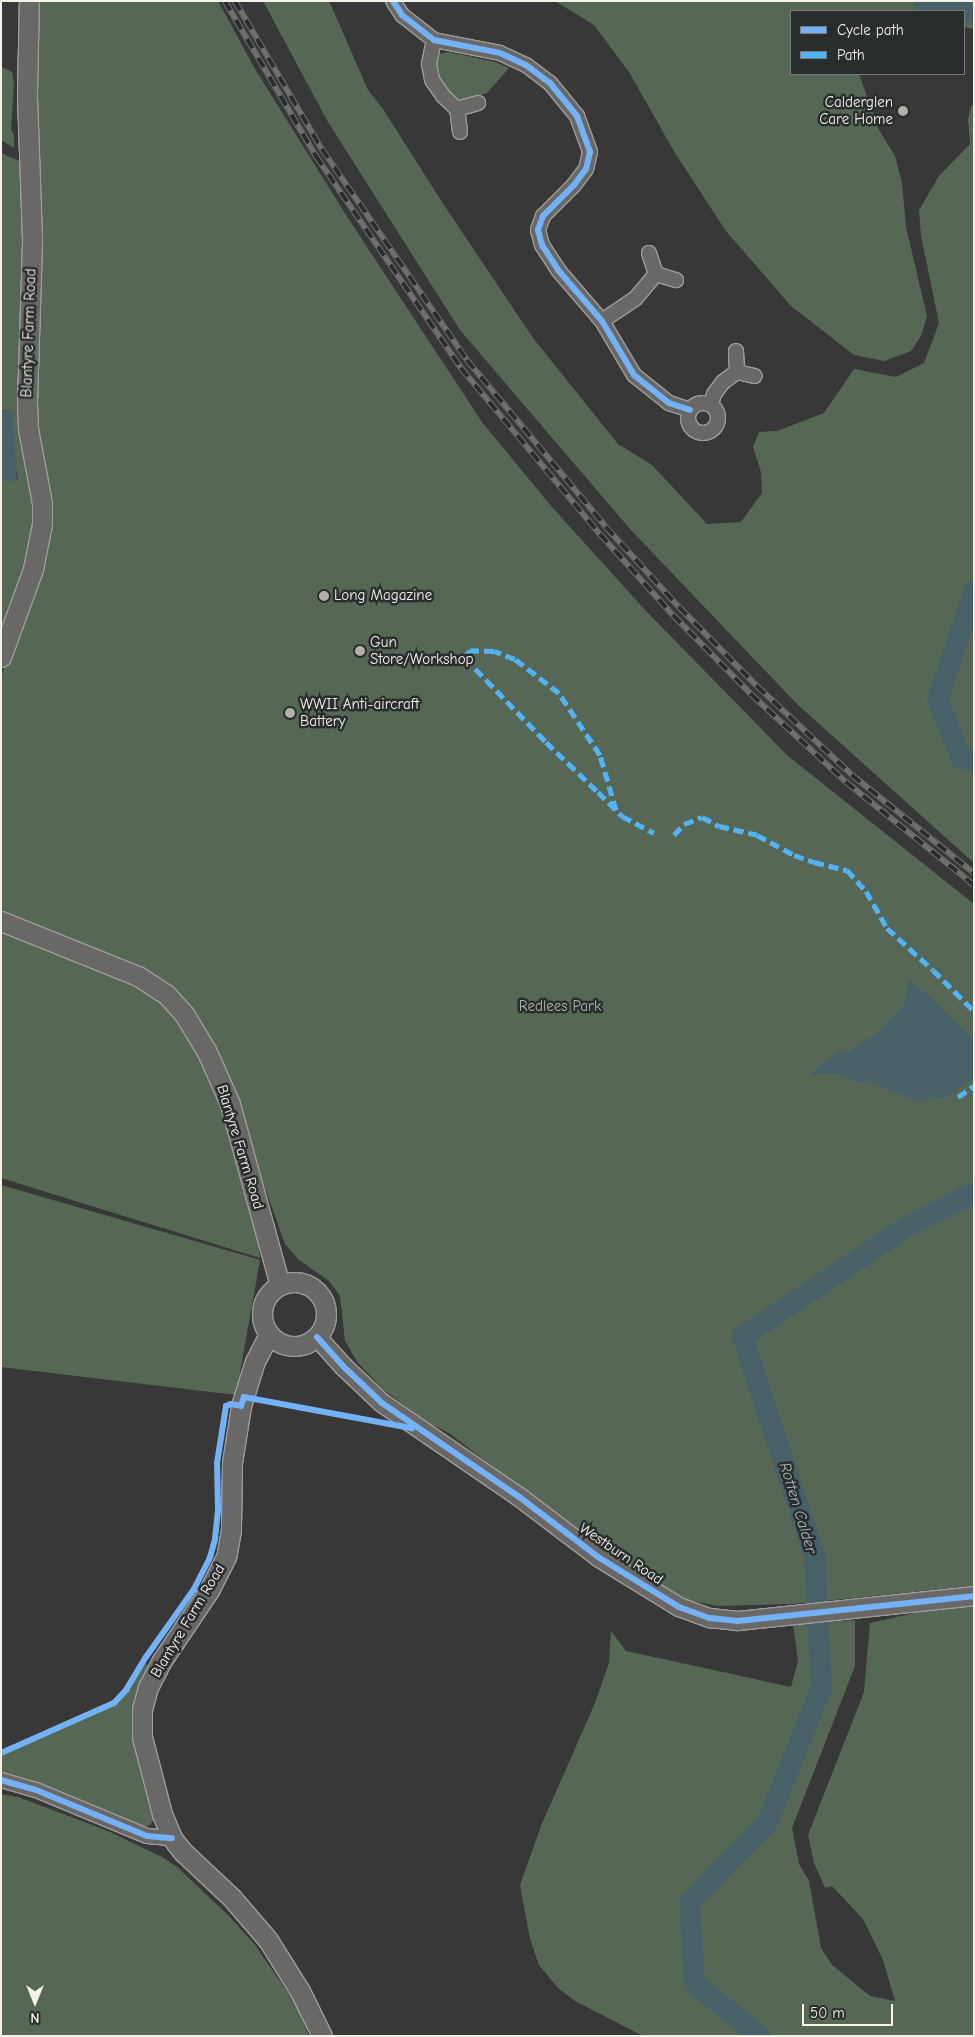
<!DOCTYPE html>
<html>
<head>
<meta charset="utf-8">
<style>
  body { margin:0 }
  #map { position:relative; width:975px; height:2037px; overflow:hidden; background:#393838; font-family:"Comic Neue",sans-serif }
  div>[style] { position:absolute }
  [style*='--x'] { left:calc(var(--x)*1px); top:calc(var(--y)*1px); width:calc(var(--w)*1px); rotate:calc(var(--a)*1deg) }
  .green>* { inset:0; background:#566855 }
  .water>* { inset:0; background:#486169 }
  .river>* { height:21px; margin:-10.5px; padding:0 10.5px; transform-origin:10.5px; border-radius:10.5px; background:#486169 }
  .roads { filter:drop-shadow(1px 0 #9e9d9b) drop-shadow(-1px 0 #9e9d9b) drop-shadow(0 1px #9e9d9b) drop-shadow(0 -1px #9e9d9b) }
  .minor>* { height:14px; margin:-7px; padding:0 7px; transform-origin:7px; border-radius:7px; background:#696866 }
  .minor>.ring { margin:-7px; padding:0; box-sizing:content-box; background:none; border:14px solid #696866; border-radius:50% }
  .tertiary>* { height:18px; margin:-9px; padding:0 9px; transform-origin:9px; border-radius:9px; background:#696866 }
  .secondary>* { height:19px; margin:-9.5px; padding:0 9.5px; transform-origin:9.5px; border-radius:9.5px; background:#696866 }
  .secondary>.ring { margin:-9.5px; padding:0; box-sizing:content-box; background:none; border:19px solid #696866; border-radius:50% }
  .rail>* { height:5.5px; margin-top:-2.75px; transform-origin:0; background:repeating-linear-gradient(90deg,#2a2d2e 0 11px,#70706f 0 22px); box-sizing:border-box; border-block:1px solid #70706f }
  .quiet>* { height:5px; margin-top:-2.5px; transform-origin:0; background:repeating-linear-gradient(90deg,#52b3f8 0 10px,transparent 0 15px) }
  .cycleway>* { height:6px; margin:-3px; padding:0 3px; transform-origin:3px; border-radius:3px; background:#73b2f8 }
  .dots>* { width:14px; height:14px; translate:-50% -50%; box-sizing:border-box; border:2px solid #2a2d2e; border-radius:50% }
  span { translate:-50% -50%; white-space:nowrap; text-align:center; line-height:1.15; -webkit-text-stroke:5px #2a2d2e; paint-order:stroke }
  .poi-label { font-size:15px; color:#f4f1e8 }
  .right { translate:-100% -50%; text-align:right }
  .left { translate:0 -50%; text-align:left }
  .street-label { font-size:15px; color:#f4f1e8 }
  .park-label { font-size:15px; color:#afb7a8 }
  .water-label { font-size:16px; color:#b0b9b7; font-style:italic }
  .frame { position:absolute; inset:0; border:2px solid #f4f1e8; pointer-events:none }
  .legend { position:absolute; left:790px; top:10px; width:175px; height:65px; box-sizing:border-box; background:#2a2d2e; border:1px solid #7b7b78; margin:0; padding:6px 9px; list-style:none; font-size:15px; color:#f4f1e8 }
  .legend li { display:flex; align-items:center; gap:10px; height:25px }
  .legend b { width:25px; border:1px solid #7b7b78 }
  .north { position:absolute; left:10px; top:1977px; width:50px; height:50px; -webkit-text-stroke:4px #2a2d2e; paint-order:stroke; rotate:180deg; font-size:14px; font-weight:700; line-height:20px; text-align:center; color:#f4f1e8 }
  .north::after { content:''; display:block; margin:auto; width:18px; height:22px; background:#f4f1e8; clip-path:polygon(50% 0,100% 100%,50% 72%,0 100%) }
  .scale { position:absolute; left:802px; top:2004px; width:91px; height:22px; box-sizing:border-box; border:2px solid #f4f1e8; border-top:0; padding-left:6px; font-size:15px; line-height:18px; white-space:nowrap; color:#f4f1e8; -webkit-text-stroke:4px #2a2d2e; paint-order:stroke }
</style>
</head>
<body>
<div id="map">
  <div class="green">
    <div style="clip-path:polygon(36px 1px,218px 1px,255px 69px,346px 215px,482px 422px,551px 506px,646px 611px,788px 756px,974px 904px,974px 1586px,793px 1604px,718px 1606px,683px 1599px,582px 1535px,449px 1433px,426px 1422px,383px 1389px,358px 1363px,345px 1341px,340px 1296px,329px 1281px,299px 1260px,285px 1244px,244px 1129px,183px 1000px,165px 981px,144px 970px,1px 914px,1px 677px,39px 572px,36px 434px)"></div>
    <div style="clip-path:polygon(263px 1px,329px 1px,368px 90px,383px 109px,442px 202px,533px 338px,618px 444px,652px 465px,707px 524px,741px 522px,762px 493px,761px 472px,753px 447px,759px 432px,777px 431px,824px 413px,854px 369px,896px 377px,924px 363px,939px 323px,921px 236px,919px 210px,939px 176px,970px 144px,968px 120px,971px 106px,974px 105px,974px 863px,797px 704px,631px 530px,460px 330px,328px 122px)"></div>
    <div style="clip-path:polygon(555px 1px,974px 1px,974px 29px,964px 27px,964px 11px,791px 11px,791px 74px,859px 74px,879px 130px,895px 156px,902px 183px,906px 227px,927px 316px,921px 336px,911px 351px,884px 361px,854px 355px,791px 306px,726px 231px,675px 153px,629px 72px,594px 25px)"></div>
    <div style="clip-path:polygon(449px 52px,495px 62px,509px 68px,487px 93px,461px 102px,447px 92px,436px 75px,437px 57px,440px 54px)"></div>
    <div style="clip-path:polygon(1px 67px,12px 72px,14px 84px,11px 129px,14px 135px,14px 148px,1px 140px)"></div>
    <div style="clip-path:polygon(1px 153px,24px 163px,35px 499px,34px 537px,1px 641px,1px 481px,17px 481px,18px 478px,14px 459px,12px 411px,1px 410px)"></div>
    <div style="clip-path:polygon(1px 929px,124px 978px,155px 995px,178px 1019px,216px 1087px,243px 1175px,259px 1247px,260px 1258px,1px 1178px)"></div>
    <div style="clip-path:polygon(1px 1185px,260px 1260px,236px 1395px,1px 1367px)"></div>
    <div style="clip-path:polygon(974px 1603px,974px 2036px,643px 2036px,575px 2001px,558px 1988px,539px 1965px,530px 1939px,520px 1885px,541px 1826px,595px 1703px,609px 1663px,611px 1631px,626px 1651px,791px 1687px,798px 1661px,793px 1624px,855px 1620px,855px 1666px,792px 1828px,799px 1864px,809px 1881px,821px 1948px,832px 1965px,870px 1996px,895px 2001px,883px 1960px,863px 1919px,832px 1886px,825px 1888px,814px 1863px,808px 1835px,864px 1692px,870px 1623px,946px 1606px)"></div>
    <div style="clip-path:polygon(145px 1663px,151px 1668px,143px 1682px,154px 1819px,150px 1825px,141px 1827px,1px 1775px,1px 1756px,116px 1705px,130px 1689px)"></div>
    <div style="clip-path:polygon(1px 1794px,18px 1797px,108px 1831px,164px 1858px,177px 1867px,229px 1916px,255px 1945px,297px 2006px,309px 2036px,1px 2036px)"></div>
  </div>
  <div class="water">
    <div style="clip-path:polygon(1px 410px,12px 411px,17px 481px,1px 481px)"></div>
    <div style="clip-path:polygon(910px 980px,938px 1004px,974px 1040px,974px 1076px,971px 1080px,948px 1097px,914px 1101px,875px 1084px,855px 1082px,845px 1076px,834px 1074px,811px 1075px,819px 1065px,829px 1060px,836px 1052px,848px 1052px,878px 1033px,904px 1004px,907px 987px)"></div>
  </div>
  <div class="river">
    <div style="--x:923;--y:1;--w:18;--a:22"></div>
    <div style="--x:940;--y:8;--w:34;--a:5"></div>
    <div style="--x:974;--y:590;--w:115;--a:108.7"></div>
    <div style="--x:937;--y:699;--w:64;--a:67.9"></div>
    <div style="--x:961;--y:758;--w:14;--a:17"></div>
    <div style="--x:760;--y:2036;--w:85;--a:-141.2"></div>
    <div style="--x:694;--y:1983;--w:81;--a:-93.5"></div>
    <div style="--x:689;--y:1902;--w:112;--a:-45.7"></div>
    <div style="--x:767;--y:1822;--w:145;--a:-68.2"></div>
    <div style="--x:821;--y:1687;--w:132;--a:-93"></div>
    <div style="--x:814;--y:1555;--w:231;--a:-108.2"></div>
    <div style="--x:742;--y:1336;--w:196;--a:-33.8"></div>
    <div style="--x:905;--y:1227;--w:77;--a:-26.9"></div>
  </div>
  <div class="roads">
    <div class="minor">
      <div style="--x:393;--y:1;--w:17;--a:57"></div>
      <div style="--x:402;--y:15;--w:41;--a:38"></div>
      <div style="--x:434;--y:40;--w:67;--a:11.1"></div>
      <div style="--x:500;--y:53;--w:29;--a:25"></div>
      <div style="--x:526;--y:65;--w:30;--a:37"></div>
      <div style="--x:550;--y:83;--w:43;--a:50.7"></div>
      <div style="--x:577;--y:116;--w:38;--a:70"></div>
      <div style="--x:590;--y:152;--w:17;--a:103"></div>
      <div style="--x:586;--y:169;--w:20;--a:127"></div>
      <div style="--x:574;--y:185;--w:44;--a:135"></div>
      <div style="--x:543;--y:216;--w:15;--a:110"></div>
      <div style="--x:538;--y:230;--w:16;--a:75"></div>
      <div style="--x:542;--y:245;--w:30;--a:57"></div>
      <div style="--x:558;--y:270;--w:67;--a:49.2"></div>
      <div style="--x:602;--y:321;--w:63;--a:59.3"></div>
      <div style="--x:634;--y:375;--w:45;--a:38.7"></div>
      <div style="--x:669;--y:403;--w:22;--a:18"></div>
      <div style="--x:434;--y:40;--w:25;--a:102"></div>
      <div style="--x:429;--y:64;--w:16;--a:79"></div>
      <div style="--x:432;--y:80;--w:19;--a:55"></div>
      <div style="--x:443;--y:96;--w:19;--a:43"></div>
      <div style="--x:460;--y:132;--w:23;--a:-97"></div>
      <div style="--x:457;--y:109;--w:22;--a:-16"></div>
      <div style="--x:649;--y:253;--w:22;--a:72"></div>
      <div style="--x:656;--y:274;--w:21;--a:17"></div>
      <div style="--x:602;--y:321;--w:40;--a:-34"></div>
      <div style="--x:635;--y:299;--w:33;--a:-50"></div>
      <div style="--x:736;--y:351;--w:21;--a:87"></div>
      <div class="ring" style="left:688px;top:403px;width:16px;height:16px"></div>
      <div style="--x:711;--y:405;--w:11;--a:-75"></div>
      <div style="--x:714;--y:394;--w:15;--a:-53"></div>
      <div style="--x:723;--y:382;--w:17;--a:-36"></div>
      <div style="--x:737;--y:372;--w:18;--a:13"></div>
      <div style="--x:1;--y:1780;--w:36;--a:16"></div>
      <div style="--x:36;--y:1790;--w:120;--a:22.5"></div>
      <div style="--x:147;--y:1836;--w:25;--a:5"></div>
    </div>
    <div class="tertiary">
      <div style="--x:317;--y:1337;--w:40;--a:48"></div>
      <div style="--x:344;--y:1367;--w:52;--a:43.5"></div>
      <div style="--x:382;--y:1403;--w:165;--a:34.4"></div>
      <div style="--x:518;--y:1496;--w:101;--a:37.3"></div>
      <div style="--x:598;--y:1557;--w:95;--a:31.7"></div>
      <div style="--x:679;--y:1607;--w:33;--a:20"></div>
      <div style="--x:710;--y:1618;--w:28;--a:6"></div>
      <div style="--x:738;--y:1621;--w:237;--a:-6"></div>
    </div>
    <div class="secondary">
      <div style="--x:1;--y:657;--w:94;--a:-70"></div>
      <div style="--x:33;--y:569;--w:46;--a:-78.7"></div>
      <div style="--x:42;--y:524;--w:21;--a:-90"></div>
      <div style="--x:42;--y:503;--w:75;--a:-100.7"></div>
      <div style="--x:28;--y:429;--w:27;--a:-92"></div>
      <div style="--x:27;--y:402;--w:163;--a:-88.2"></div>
      <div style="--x:32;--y:239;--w:146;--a:-92"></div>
      <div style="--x:27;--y:93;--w:92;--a:-88.8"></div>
      <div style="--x:1;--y:921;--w:148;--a:21.9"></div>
      <div style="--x:138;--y:976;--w:33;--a:33"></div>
      <div style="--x:166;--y:994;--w:27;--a:48"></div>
      <div style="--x:184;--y:1014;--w:44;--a:58.8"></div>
      <div style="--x:207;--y:1052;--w:57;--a:66.1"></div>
      <div style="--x:230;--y:1104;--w:188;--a:74.6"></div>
      <div class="ring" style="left:262px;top:1282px;width:45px;height:45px"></div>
      <div style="--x:269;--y:1334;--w:30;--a:117"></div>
      <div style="--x:255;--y:1361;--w:47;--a:107.3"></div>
      <div style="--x:241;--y:1406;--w:58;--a:99"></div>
      <div style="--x:232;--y:1463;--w:67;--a:90.9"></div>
      <div style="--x:231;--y:1530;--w:27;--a:100"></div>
      <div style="--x:226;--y:1557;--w:36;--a:117"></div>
      <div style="--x:210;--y:1589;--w:88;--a:123.9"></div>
      <div style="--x:161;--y:1662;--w:28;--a:117"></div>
      <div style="--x:148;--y:1687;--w:23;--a:105"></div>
      <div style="--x:142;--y:1709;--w:28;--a:90"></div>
      <div style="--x:142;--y:1737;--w:80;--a:75.4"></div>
      <div style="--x:162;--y:1814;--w:26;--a:67"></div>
      <div style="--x:172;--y:1838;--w:16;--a:52"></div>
      <div style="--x:182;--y:1851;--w:69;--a:43.2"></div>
      <div style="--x:232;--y:1898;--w:55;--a:49.4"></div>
      <div style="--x:268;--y:1940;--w:60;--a:57.9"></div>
      <div style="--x:300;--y:1991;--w:50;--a:63.9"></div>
    </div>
  </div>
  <div class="rail">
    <div style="--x:225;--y:1;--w:180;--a:59.6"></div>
    <div style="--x:316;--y:156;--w:257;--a:55.6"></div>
    <div style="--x:461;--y:368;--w:217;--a:50.1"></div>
    <div style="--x:600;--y:534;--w:109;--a:48"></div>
    <div style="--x:673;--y:615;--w:111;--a:45.4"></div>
    <div style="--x:751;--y:694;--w:129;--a:42.8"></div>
    <div style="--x:846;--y:782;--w:164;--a:38.8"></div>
    <div style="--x:235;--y:1;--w:172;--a:59.6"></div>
    <div style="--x:322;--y:149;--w:256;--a:55.5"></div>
    <div style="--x:467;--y:360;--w:217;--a:50.2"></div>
    <div style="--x:606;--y:527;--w:108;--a:47.6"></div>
    <div style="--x:679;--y:607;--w:111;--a:45.4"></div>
    <div style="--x:757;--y:686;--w:130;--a:43.1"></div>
    <div style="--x:852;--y:775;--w:156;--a:38.8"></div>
  </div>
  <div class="quiet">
    <div style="--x:616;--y:810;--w:57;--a:-106.2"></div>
    <div style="--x:600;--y:755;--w:74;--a:-123.5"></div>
    <div style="--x:559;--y:693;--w:56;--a:-142.3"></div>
    <div style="--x:515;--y:659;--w:22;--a:-159"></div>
    <div style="--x:494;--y:651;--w:24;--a:-178"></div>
    <div style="--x:470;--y:650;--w:9;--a:122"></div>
    <div style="--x:465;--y:658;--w:117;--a:46"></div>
    <div style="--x:546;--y:742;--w:72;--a:43.9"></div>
    <div style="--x:598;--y:792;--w:34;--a:45"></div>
    <div style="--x:622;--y:816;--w:36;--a:28"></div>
    <div style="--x:674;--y:835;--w:15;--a:-48"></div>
    <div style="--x:684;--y:824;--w:19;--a:-21"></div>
    <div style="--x:702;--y:817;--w:19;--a:28"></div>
    <div style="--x:719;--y:826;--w:39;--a:13"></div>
    <div style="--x:757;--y:835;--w:42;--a:28.4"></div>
    <div style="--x:794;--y:855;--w:21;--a:19"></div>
    <div style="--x:814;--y:862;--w:34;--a:14"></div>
    <div style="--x:847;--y:870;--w:28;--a:48"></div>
    <div style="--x:866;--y:891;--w:43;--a:60.4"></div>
    <div style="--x:887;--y:928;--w:62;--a:42.4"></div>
    <div style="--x:933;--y:970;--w:58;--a:45"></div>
    <div style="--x:958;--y:1097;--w:19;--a:-35"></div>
  </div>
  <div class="cycleway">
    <div style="--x:393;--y:1;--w:17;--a:57"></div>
    <div style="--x:402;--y:15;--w:41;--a:38"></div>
    <div style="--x:434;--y:40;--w:67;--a:11.1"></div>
    <div style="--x:500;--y:53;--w:29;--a:25"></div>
    <div style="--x:526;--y:65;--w:30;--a:37"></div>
    <div style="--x:550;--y:83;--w:43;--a:50.7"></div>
    <div style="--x:577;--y:116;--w:38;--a:70"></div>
    <div style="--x:590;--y:152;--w:17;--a:103"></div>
    <div style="--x:586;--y:169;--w:20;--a:127"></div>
    <div style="--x:574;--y:185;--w:44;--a:135"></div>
    <div style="--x:543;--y:216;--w:15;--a:110"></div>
    <div style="--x:538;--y:230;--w:16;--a:75"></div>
    <div style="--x:542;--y:245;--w:30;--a:57"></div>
    <div style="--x:558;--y:270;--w:67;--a:49.2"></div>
    <div style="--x:602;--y:321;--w:63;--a:59.3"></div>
    <div style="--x:634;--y:375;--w:45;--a:38.7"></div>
    <div style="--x:669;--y:403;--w:22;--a:18"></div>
    <div style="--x:317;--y:1337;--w:40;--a:48"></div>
    <div style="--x:344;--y:1367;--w:52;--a:43.5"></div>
    <div style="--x:382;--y:1403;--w:165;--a:34.4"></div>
    <div style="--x:518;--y:1496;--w:101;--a:37.3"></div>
    <div style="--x:598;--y:1557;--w:95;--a:31.7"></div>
    <div style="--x:679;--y:1607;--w:33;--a:20"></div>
    <div style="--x:710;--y:1618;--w:28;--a:6"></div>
    <div style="--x:738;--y:1621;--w:237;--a:-6"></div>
    <div style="--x:1;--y:1753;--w:124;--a:-23.9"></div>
    <div style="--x:114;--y:1703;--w:18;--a:-47"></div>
    <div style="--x:126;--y:1690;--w:39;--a:-59"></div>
    <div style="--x:146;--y:1657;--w:83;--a:-54.8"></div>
    <div style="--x:194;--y:1589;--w:36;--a:-63"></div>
    <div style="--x:210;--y:1557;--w:19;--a:-74"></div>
    <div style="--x:215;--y:1539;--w:30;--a:-84"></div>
    <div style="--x:218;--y:1509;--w:46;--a:-91.2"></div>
    <div style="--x:217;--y:1463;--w:58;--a:-81"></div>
    <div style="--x:226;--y:1406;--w:5;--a:-22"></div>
    <div style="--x:231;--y:1404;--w:10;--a:11"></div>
    <div style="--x:241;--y:1406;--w:9;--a:-72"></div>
    <div style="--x:244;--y:1397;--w:171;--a:10.5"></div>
    <div style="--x:1;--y:1780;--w:36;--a:16"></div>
    <div style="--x:36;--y:1790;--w:120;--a:22.5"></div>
    <div style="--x:147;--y:1836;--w:25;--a:5"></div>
  </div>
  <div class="dots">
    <div style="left:903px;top:111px;background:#b3b0aa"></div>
    <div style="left:324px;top:596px;background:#b3b0aa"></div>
    <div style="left:360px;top:651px;background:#b3b0aa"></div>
    <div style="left:290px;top:713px;background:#b3b0aa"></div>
  </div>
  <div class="poi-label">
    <span class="right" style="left:893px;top:111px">Calderglen<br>Care Home</span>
    <span class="left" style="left:334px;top:596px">Long Magazine</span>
    <span class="left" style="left:370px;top:651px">Gun<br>Store/Workshop</span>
    <span class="left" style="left:300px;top:713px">WWII Anti-aircraft<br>Battery</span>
  </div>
  <div class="street-label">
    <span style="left:29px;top:333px;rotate:-88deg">Blantyre Farm Road</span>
    <span style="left:240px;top:1147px;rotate:73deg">Blantyre Farm Road</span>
    <span style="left:621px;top:1554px;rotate:34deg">Westburn Road</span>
    <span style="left:188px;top:1621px;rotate:-59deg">Blantyre Farm Road</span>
  </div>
  <div class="park-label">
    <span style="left:560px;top:1007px">Redlees Park</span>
  </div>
  <div class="water-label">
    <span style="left:798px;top:1508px;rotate:73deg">Rotten Calder</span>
  </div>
  <div class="frame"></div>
  <ul class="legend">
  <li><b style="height:6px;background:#73b2f8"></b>Cycle path</li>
  <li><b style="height:6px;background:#52b3f8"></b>Path</li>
  </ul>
  <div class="north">N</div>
  <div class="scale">50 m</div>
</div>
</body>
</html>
